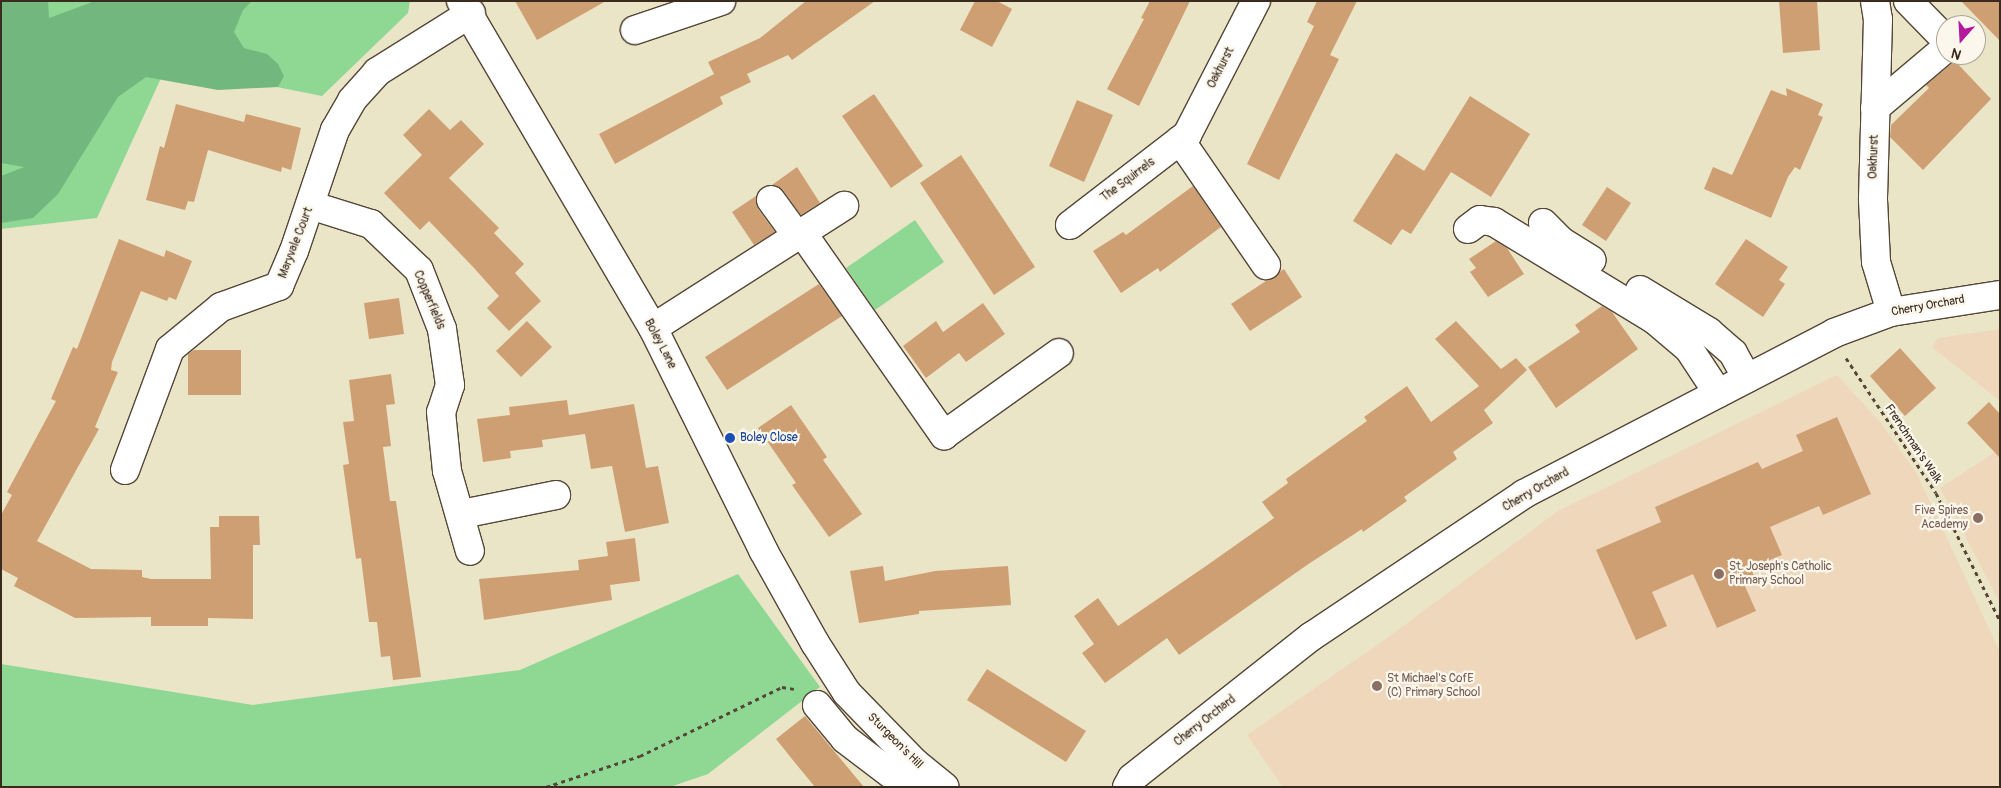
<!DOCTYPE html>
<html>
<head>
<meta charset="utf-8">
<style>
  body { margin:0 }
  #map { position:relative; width:2001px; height:788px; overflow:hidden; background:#ebe5c7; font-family:Pangolin,sans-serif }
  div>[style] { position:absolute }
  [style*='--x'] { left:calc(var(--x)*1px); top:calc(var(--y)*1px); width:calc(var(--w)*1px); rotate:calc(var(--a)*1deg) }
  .built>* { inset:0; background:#eed7bb }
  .green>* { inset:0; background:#8ed894 }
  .forest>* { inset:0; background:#72b87e }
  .building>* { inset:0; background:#cf9f74 }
  .path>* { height:3px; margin-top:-1.5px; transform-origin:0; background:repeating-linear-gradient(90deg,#554637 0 4px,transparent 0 8px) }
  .roads { filter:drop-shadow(1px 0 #554637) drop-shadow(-1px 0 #554637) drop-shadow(0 1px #554637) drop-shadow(0 -1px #554637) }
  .minor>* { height:28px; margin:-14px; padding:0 14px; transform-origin:14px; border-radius:14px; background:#fff }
  .dots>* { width:14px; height:14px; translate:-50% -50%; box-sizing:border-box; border:2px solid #fbf7ec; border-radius:50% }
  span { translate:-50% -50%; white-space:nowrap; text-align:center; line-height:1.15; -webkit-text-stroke:4.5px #fbf7ec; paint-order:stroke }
  .street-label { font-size:12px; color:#3b2a1e }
  .transit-label { font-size:12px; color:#164399 }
  .left { translate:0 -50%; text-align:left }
  .education-label { font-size:12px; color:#785e54 }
  .right { translate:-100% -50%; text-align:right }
  .frame { position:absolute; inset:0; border:2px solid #3b2a1e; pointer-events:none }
  .north { position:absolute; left:1936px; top:15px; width:50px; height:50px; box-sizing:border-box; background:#fbf7ec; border:1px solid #aea59a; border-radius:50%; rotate:199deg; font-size:14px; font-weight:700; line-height:20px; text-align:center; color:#3b2a1e }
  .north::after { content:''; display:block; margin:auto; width:18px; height:22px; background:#b5179e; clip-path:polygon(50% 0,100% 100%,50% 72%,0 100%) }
</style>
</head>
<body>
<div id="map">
  <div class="built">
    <div style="clip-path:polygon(2000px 329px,2000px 401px,1932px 347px,1938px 338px)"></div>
    <div style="clip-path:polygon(1837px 375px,1881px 423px,1917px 474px,2000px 652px,2000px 787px,1283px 787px,1247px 735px,1390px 636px,1558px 511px)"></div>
    <div style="clip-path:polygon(2000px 449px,2000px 603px,1940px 488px)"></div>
  </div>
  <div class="green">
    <div style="clip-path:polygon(1px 1px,410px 1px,408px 13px,322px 96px,167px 65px,97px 218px,1px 229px)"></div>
    <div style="clip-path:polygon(915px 220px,944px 262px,875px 310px,846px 268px)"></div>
    <div style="clip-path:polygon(738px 574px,820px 687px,708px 774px,670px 787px,1px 787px,1px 664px,253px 705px,520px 670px)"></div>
  </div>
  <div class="forest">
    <div style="clip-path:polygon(1px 1px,48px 1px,49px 18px,95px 1px,252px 1px,243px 10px,234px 32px,244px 48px,267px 54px,278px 64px,284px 76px,278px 87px,218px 90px,146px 77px,118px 97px,58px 194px,33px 218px,1px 223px,1px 176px,24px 167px,1px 163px)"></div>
  </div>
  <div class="building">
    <div style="clip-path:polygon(515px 1px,606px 1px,537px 40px)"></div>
    <div style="clip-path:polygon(806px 1px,875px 1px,792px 60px,788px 55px,747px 74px,751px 82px,720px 97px,723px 104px,615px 164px,599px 134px,714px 74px,708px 62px,760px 38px)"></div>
    <div style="clip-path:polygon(975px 1px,997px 1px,1012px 9px,992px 47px,960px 30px)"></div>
    <div style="clip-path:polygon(1150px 1px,1190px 1px,1139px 106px,1107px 89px,1144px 19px,1141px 18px)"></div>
    <div style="clip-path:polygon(1317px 1px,1357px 1px,1330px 55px,1339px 59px,1279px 180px,1247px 164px,1314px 26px,1307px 22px)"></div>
    <div style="clip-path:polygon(1779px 1px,1817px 1px,1820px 50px,1783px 53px)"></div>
    <div style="clip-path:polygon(1961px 1px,2000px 1px,2000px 41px)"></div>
    <div style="clip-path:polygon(1955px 61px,1991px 99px,1923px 170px,1890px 137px,1891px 125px,1929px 88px,1926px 85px)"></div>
    <div style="clip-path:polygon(1786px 88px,1823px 104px,1818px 115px,1823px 117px,1800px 170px,1795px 167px,1788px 177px,1771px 218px,1704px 189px,1713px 167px,1732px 175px,1771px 90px,1787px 96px)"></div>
    <div style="clip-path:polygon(874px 94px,923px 166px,891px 188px,842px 116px)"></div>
    <div style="clip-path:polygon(1470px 96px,1530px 134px,1491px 197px,1451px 172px,1411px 234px,1402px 229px,1391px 245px,1353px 221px,1396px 153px,1424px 171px)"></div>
    <div style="clip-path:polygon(1077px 100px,1113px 115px,1084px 182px,1049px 166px)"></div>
    <div style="clip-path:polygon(176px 104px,244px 122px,246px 114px,301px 128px,291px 170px,282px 167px,281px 172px,208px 150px,194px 202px,188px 201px,185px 210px,146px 200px,160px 146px,164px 148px)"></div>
    <div style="clip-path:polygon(429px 109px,450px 130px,461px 120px,484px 144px,449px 178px,499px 228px,494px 233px,524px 264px,515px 273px,541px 301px,509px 331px,487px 308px,499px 296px,474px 268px,429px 221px,420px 230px,384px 193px,422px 155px,403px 135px)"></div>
    <div style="clip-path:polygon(961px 155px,1035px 267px,994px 295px,920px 183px)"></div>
    <div style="clip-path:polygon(797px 167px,820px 203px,801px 215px,783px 190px,772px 185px)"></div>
    <div style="clip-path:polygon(1193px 186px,1221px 227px,1160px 272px,1158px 268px,1121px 293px,1093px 251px,1123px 232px,1126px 235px)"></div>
    <div style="clip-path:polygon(1607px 187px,1631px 203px,1606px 241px,1582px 225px)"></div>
    <div style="clip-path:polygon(756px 196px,758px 209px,775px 232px,754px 245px,732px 212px)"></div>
    <div style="clip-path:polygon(119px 239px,164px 257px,166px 250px,192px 261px,176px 300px,169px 297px,167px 301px,141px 291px,112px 362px,111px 370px,118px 372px,95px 427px,99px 429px,37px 541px,91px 569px,142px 570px,142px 577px,151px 579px,211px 579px,210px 527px,219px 527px,219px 516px,259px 516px,260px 545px,253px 545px,253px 619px,208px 618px,208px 626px,151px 626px,151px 617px,75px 618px,14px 586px,18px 578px,1px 569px,1px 515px,12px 495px,7px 492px,56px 401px,51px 399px,73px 347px,77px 349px)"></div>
    <div style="clip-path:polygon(1746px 239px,1788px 267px,1779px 280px,1785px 284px,1763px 317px,1715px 284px)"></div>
    <div style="clip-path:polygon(1496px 241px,1507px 248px,1524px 274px,1488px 297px,1470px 272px,1476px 268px,1469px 259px)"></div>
    <div style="clip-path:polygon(1284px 269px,1302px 297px,1250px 331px,1231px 304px)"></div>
    <div style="clip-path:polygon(819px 284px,842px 316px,727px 390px,705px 357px)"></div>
    <div style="clip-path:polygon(399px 298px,404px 334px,369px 339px,364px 303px)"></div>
    <div style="clip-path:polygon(983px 303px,1005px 334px,966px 362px,959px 353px,926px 378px,903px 346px,936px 321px,943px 332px)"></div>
    <div style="clip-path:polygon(1602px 306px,1612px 312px,1638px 349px,1556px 408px,1528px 367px,1580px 332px,1575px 325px)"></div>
    <div style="clip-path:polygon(527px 321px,552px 347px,521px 377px,496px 351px)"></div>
    <div style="clip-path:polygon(1456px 321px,1501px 369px,1516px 358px,1527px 370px,1484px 410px,1493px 423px,1453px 452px,1457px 459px,1404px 497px,1407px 501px,1363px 532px,1362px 529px,1307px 565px,1179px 655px,1167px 638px,1105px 683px,1082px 653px,1094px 644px,1074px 616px,1098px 598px,1118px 626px,1206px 566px,1274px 518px,1262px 502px,1288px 483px,1286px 479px,1367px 421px,1364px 417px,1407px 386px,1431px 422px,1479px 386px,1435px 339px)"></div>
    <div style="clip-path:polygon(1900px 348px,1936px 388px,1905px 416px,1870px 376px)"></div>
    <div style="clip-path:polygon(194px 350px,241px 350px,241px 395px,188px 395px,188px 354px)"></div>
    <div style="clip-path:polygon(391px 374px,395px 404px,386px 405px,391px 446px,383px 447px,390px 501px,396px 501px,421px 677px,393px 680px,390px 656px,381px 657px,377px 622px,369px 622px,361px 558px,356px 559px,343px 465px,349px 464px,343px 422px,354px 421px,349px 380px)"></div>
    <div style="clip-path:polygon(567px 400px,569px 415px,634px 404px,646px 468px,658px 466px,669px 523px,625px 532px,612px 466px,591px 469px,585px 434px,542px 440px,543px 447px,510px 451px,511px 458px,483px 462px,477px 419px,510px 415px,509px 407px)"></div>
    <div style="clip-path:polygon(1989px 402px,2000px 414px,2000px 458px,1967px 423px)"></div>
    <div style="clip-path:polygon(791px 405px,827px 457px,823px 460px,862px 514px,829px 537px,792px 485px,796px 483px,758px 428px)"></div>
    <div style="clip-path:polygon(1837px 417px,1871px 494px,1823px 515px,1819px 506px,1770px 527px,1782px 555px,1751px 568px,1755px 579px,1744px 584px,1756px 611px,1717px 628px,1693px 574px,1652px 592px,1667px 626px,1636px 640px,1596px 550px,1661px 522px,1655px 507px,1758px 462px,1762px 469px,1803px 451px,1796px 435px)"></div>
    <div style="clip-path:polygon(635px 538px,640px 581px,610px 585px,612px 600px,484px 620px,479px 579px,579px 570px,578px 560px,608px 556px,606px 542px)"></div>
    <div style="clip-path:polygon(883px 566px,885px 581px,935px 571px,1008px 566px,1011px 605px,919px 611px,919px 614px,859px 623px,850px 571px)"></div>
    <div style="clip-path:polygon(987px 669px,1086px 731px,1066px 762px,967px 700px)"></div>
    <div style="clip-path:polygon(805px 716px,834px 751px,864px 787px,815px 787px,796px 764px,776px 739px)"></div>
  </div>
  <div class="path">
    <div style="--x:1846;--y:358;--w:162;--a:56.3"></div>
    <div style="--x:1936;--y:493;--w:143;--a:63.4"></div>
    <div style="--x:546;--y:787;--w:99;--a:-18.3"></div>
    <div style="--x:640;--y:756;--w:158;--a:-25.9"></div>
    <div style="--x:782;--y:687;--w:12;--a:9"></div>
  </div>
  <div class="roads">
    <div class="minor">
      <div style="--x:461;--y:1;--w:379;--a:59.6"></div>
      <div style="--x:653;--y:328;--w:248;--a:63.6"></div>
      <div style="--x:763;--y:550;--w:107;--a:60.8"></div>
      <div style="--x:815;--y:643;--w:59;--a:57.4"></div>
      <div style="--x:847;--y:693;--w:98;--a:45.8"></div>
      <div style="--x:915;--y:763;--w:38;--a:39"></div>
      <div style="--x:1875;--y:1;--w:18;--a:81"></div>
      <div style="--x:1878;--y:19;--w:181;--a:91.6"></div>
      <div style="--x:1873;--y:200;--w:62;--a:87.2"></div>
      <div style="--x:1876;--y:262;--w:52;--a:73.3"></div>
      <div style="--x:1908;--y:1;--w:54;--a:45.7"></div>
      <div style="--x:635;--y:30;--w:91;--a:-18.6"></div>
      <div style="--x:1875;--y:108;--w:93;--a:-40.2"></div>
      <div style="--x:1180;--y:140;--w:152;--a:55.5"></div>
      <div style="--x:771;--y:200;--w:46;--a:53.9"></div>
      <div style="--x:310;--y:205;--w:64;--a:17.3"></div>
      <div style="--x:371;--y:224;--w:66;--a:43.8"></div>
      <div style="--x:419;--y:270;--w:63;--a:68.7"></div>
      <div style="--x:442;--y:329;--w:57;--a:81.9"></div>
      <div style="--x:450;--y:385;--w:28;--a:108"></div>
      <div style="--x:441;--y:412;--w:59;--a:84.2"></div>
      <div style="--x:447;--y:471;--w:83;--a:74"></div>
      <div style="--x:1543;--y:223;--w:25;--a:45"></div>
      <div style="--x:1561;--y:241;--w:36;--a:32"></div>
      <div style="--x:1070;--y:225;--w:148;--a:-37.6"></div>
      <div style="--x:1187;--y:135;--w:151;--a:-62.8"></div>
      <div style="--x:1468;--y:229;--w:15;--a:-37"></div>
      <div style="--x:1480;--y:220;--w:14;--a:8"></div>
      <div style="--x:1494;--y:222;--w:188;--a:31.3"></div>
      <div style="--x:1655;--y:320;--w:45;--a:40.5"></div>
      <div style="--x:1689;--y:349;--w:53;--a:56.6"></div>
      <div style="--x:803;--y:234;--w:246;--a:55"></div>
      <div style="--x:944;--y:435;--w:141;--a:-35.5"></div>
      <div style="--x:1640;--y:290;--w:81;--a:31.3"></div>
      <div style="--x:1709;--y:332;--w:32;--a:41"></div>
      <div style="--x:1733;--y:353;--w:29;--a:61"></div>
      <div style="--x:653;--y:328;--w:227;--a:-32.6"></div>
      <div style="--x:125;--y:470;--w:129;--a:-69.6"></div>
      <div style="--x:170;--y:349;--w:66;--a:-39.5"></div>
      <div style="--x:221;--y:307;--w:62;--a:-19.9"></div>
      <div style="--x:279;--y:286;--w:38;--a:-67"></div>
      <div style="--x:294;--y:251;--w:128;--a:-71.3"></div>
      <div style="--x:335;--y:130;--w:34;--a:-60"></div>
      <div style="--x:352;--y:100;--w:38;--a:-48"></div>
      <div style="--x:377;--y:72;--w:111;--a:-32.1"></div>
      <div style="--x:462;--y:514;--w:96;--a:-11.4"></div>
      <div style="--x:817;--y:705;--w:44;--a:50.5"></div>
      <div style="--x:845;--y:739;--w:79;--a:37.3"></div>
      <div style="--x:1127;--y:787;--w:10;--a:-61"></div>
      <div style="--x:1132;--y:778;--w:229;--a:-38.3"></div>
      <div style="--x:1312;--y:636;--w:255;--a:-33.8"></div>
      <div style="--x:1524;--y:494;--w:349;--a:-27.4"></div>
      <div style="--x:1834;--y:333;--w:61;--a:-20.2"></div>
      <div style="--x:1891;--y:312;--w:110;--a:-8.9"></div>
    </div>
  </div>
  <div class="dots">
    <div style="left:730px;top:438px;background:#1a4fb4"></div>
    <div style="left:1978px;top:518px;background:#8d6e63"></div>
    <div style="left:1719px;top:574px;background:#8d6e63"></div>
    <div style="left:1377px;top:686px;background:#8d6e63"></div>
  </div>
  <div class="street-label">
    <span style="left:1221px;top:68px;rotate:-63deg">Oakhurst</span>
    <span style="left:1874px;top:157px;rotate:-88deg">Oakhurst</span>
    <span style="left:1128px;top:180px;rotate:-37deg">The Squirrels</span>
    <span style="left:296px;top:243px;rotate:-69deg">Maryvale Court</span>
    <span style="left:429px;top:300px;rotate:67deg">Copperfields</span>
    <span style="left:1928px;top:306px;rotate:-10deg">Cherry Orchard</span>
    <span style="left:660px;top:344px;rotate:62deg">Boley Lane</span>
    <span style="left:1913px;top:444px;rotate:56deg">Frenchman's Walk</span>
    <span style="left:1536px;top:490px;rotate:-30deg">Cherry Orchard</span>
    <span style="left:1205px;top:721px;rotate:-38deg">Cherry Orchard</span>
    <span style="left:895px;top:741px;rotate:45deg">Sturgeon's Hill</span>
  </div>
  <div class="transit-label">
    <span class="left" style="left:740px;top:438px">Boley Close</span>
  </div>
  <div class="education-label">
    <span class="right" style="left:1968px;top:518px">Five Spires<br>Academy</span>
    <span class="left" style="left:1729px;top:574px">St. Joseph's Catholic<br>Primary School</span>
    <span class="left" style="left:1387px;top:686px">St Michael's CofE<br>(C) Primary School</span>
  </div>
  <div class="frame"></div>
  <div class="north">N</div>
</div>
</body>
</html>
